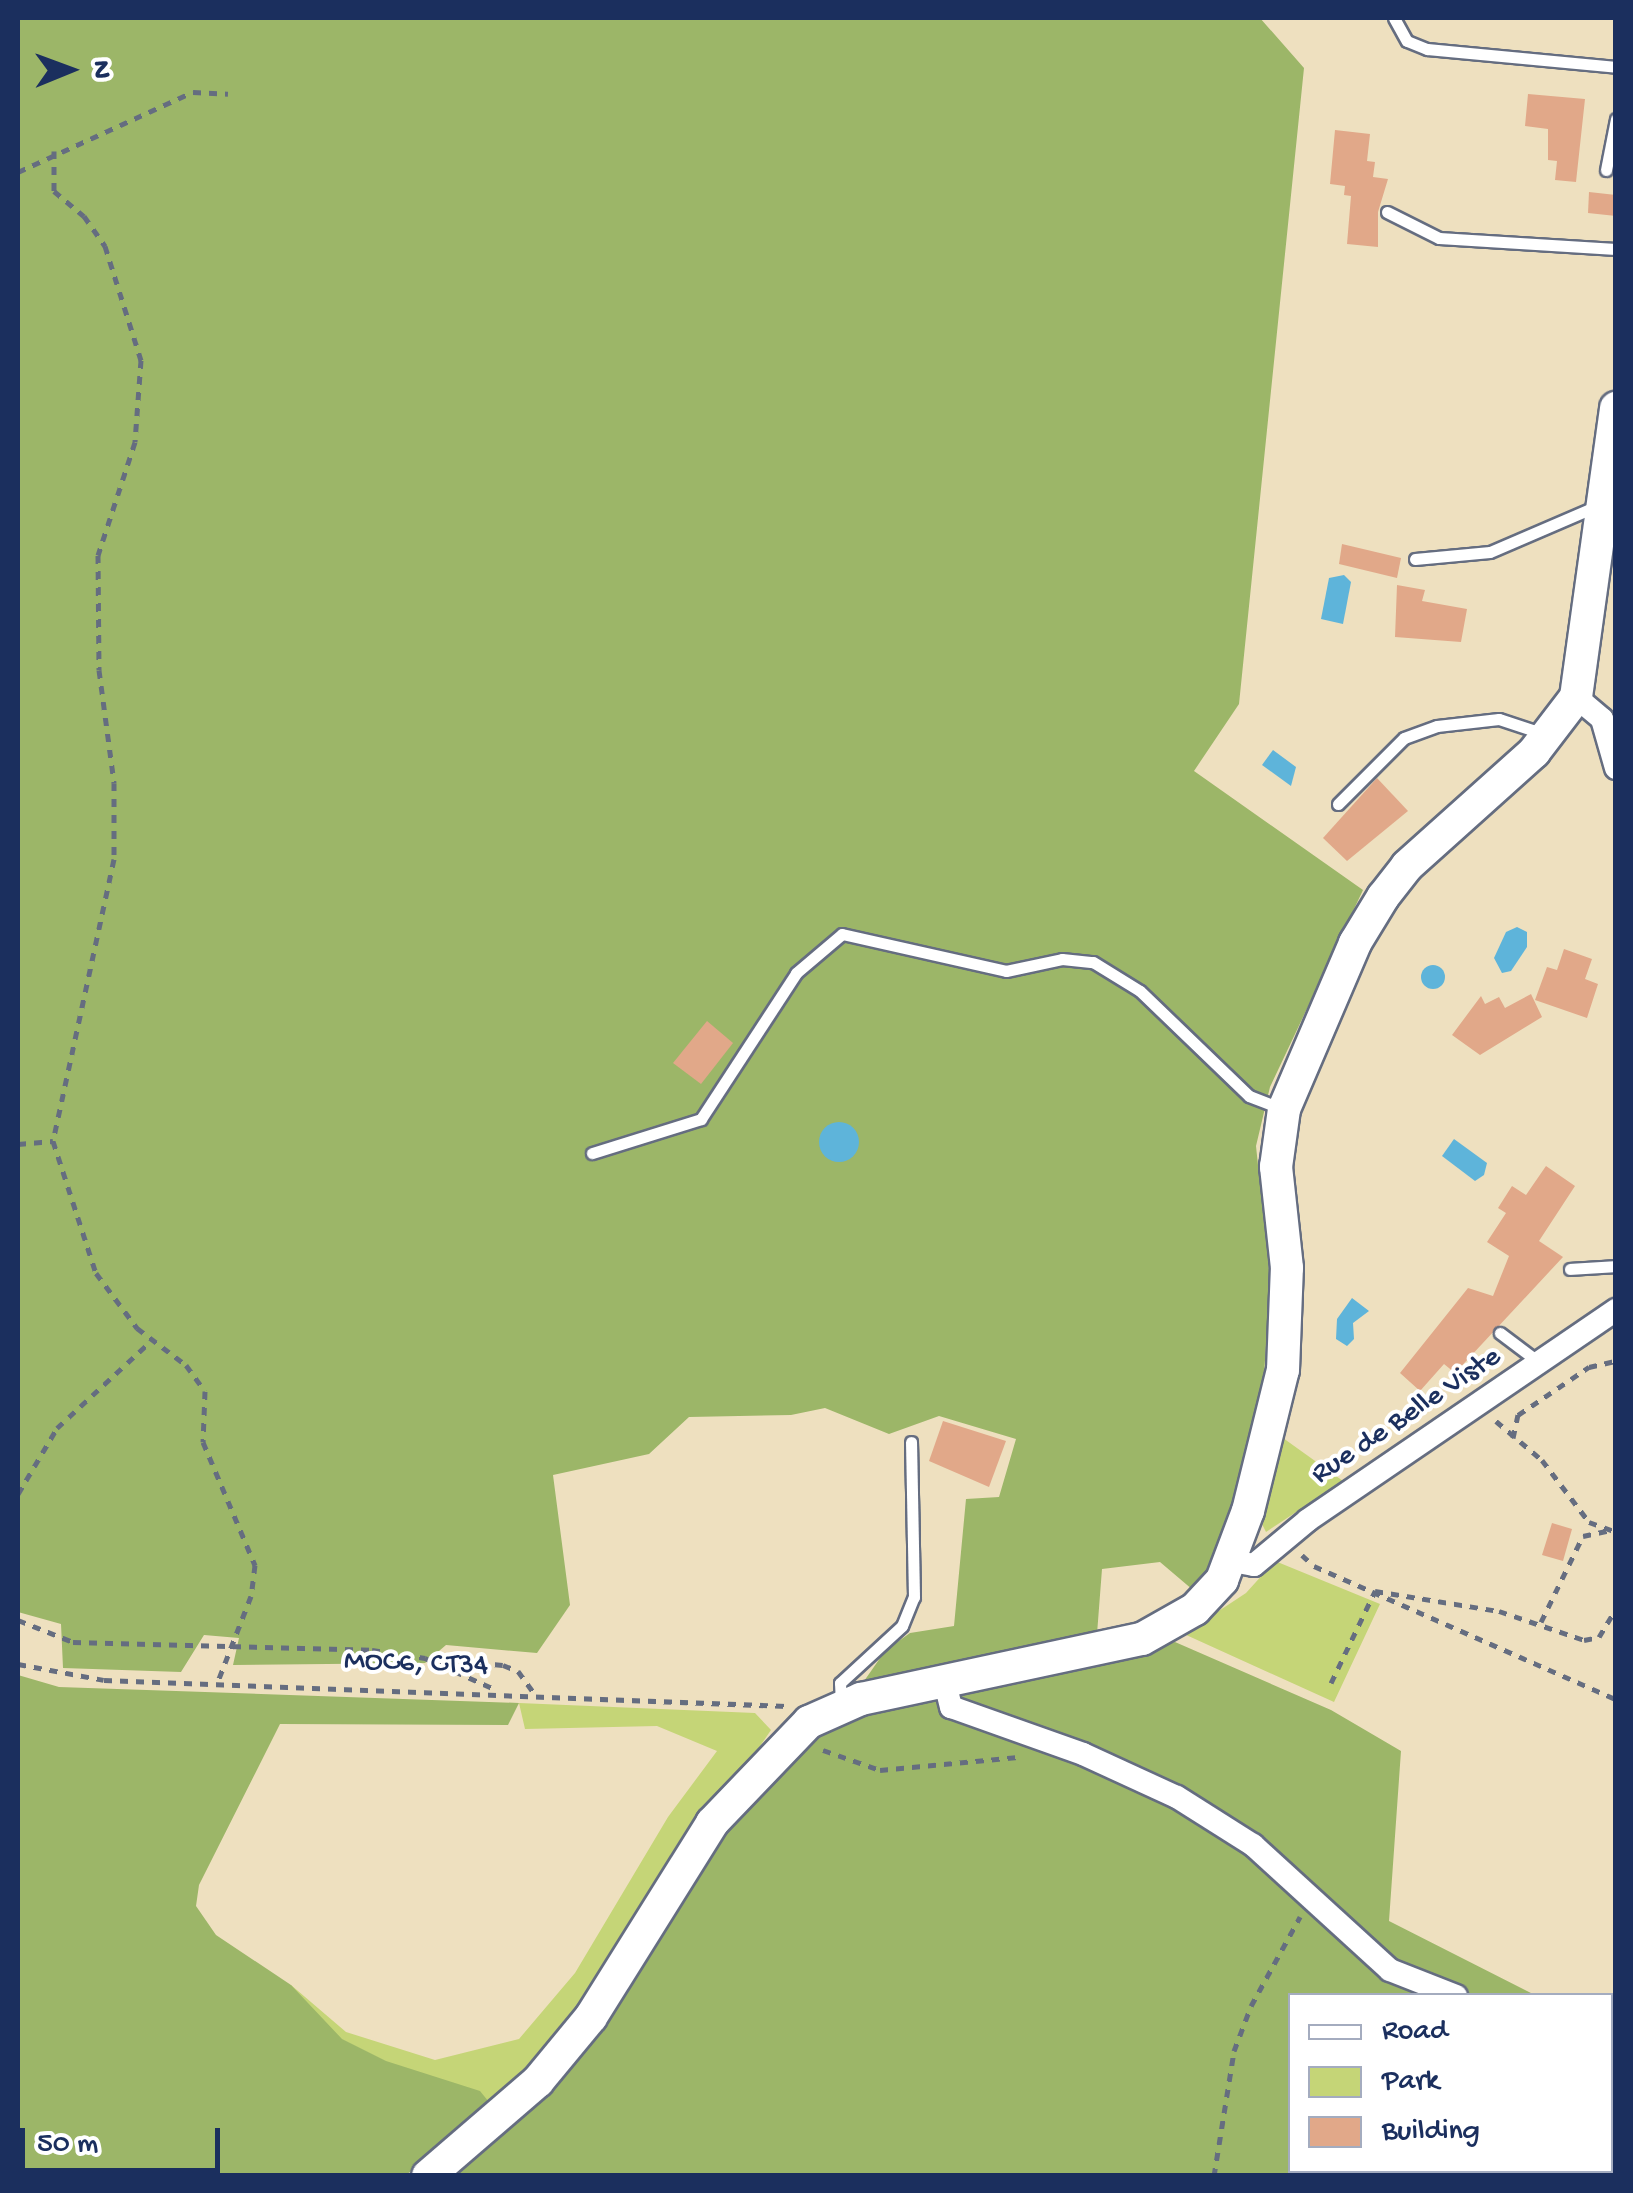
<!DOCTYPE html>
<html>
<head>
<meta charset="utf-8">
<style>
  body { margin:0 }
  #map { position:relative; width:1633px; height:2193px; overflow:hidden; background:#eee0bf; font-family:"Gochi Hand",sans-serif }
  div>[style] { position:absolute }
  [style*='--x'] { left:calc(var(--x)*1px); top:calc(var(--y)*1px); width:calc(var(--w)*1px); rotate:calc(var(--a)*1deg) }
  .green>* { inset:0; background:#c5d577 }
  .forest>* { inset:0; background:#9cb668 }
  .water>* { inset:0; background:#5eb4da }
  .round { border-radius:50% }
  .building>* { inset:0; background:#e1a889 }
  .path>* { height:5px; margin-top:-2.5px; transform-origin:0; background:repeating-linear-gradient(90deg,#656d80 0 8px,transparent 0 16px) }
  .roads { filter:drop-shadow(2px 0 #656d80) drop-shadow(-2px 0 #656d80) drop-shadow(0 2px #656d80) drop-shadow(0 -2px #656d80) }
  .lane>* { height:11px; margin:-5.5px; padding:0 5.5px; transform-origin:5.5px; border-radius:5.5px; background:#fff }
  .street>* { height:22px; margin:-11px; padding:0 11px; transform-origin:11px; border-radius:11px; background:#fff }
  .secondary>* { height:32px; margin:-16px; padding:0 16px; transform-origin:16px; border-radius:16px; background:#fff }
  span { translate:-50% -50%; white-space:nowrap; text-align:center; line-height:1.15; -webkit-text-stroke:8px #fff; paint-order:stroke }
  .street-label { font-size:30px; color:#1b2f5e }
  .frame { position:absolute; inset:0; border:20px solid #1b2f5e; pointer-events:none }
  .legend { position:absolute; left:1288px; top:1993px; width:325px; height:180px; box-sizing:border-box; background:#fff; border:2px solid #a4acbf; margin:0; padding:12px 18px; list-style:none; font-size:30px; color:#1b2f5e }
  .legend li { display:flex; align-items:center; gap:20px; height:50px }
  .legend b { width:50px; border:2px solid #a4acbf }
  .north { position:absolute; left:20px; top:20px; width:100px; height:100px; -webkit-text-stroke:8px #fff; paint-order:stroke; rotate:89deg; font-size:28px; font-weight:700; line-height:40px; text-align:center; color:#1b2f5e }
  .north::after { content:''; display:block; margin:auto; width:35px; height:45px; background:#1b2f5e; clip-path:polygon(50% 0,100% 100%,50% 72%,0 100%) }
  .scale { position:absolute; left:20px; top:2128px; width:200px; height:45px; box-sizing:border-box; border:5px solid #1b2f5e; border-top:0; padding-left:12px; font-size:30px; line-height:35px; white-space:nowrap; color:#1b2f5e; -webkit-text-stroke:8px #fff; paint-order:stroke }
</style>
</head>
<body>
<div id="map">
  <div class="green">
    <div style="clip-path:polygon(1283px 1438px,1343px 1481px,1266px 1532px,1261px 1522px)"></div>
    <div style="clip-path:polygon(1275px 1561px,1380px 1604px,1334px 1702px,1184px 1634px,1246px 1593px)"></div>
    <div style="clip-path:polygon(519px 1703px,755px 1713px,771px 1730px,594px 1992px,534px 2068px,416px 2169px,285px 2014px,291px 1985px,346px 2032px,435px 2060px,519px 2039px,575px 1973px,668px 1817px,717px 1751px,657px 1726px,525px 1729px)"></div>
  </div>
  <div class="forest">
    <div style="clip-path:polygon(18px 18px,1260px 18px,1304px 68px,1239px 704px,1194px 771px,1363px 890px,1270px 1087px,1256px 1146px,1270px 1279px,1261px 1425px,1212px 1568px,1193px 1590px,1160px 1562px,1102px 1569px,1097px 1634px,862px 1684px,885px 1651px,910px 1633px,954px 1626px,966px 1499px,999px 1497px,1016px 1439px,939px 1416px,889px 1434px,825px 1408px,791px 1415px,689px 1417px,649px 1454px,553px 1475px,570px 1605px,537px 1653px,446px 1645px,425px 1663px,233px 1665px,239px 1638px,204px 1635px,181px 1672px,63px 1668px,61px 1624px,18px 1612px)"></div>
    <div style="clip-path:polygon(1175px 1642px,1331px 1710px,1401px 1751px,1389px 1921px,1535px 1995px,1290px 1996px,1290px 2170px,1610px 2170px,1611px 2053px,1615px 2175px,443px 2176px,471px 2154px,749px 1795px,840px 1716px)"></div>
    <div style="clip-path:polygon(18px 1675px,59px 1687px,519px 1703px,508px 1725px,280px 1724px,199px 1885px,196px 1906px,216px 1935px,291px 1985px,342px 2039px,386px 2061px,480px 2091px,493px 2107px,406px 2175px,18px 2175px)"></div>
  </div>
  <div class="water">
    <div style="clip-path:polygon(1344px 575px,1351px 582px,1343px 624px,1321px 619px,1329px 578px)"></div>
    <div style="clip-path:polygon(1273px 750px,1296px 767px,1291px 786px,1262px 765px)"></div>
    <div style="clip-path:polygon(1517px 927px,1527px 932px,1527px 947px,1511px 971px,1502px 973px,1494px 958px,1506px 932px)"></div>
    <div class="round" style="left:1421px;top:965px;width:24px;height:24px"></div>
    <div class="round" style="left:819px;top:1122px;width:40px;height:40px"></div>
    <div style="clip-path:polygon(1454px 1139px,1487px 1163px,1484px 1175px,1475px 1181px,1442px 1156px)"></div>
    <div style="clip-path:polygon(1352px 1298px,1369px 1311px,1353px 1323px,1354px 1339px,1347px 1346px,1336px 1339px,1337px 1319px)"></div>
  </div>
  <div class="building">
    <div style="clip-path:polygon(1528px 94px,1585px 99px,1576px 182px,1555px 180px,1557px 161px,1548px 160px,1548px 129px,1525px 126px)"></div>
    <div style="clip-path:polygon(1335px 130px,1370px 134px,1367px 161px,1375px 162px,1373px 177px,1388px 179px,1378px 212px,1378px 247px,1347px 244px,1351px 196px,1344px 195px,1345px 186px,1330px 184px)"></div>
    <div style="clip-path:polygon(1589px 192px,1616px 195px,1616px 216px,1588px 213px)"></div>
    <div style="clip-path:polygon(1342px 544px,1401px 558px,1397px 578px,1339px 564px)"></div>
    <div style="clip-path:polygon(1397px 585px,1425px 590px,1422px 601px,1467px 609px,1461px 642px,1395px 637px)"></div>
    <div style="clip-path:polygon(1377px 778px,1408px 811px,1347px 861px,1323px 838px)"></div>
    <div style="clip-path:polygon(1564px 949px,1592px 959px,1585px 979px,1598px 984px,1587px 1018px,1535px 1000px,1547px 967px,1557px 970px)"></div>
    <div style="clip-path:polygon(1531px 994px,1542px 1017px,1480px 1055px,1452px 1035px,1481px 996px,1485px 1004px,1499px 997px,1505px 1008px)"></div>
    <div style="clip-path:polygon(707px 1021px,733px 1043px,701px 1084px,673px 1063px)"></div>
    <div style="clip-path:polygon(1546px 1166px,1575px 1186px,1539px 1241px,1563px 1257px,1455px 1373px,1444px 1364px,1420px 1391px,1400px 1373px,1468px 1288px,1493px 1296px,1509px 1256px,1487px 1242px,1506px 1213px,1498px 1208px,1512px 1186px,1526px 1195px)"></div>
    <div style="clip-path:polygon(943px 1421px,1006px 1441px,989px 1487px,929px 1461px)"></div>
    <div style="clip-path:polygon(1552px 1523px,1572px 1529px,1563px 1561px,1542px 1555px)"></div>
  </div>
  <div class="path">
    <div style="--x:54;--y:151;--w:40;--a:90"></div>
    <div style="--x:54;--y:191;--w:39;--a:40"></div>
    <div style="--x:84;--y:216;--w:37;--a:55"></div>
    <div style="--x:105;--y:246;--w:120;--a:72.5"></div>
    <div style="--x:141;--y:360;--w:82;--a:94.2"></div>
    <div style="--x:135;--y:442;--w:119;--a:108.1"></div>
    <div style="--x:98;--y:555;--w:115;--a:89.5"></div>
    <div style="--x:99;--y:670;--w:114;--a:82.4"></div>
    <div style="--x:114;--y:783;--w:76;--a:90"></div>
    <div style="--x:114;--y:859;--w:289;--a:102.2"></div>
    <div style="--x:53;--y:1141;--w:139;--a:72"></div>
    <div style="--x:96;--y:1273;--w:69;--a:53.3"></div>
    <div style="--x:137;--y:1328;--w:61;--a:37.1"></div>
    <div style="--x:186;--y:1365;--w:32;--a:54"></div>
    <div style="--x:205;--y:1391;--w:51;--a:92.2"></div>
    <div style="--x:203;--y:1442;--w:134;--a:67.1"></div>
    <div style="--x:255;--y:1565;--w:31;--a:97"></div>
    <div style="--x:251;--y:1596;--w:91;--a:111.2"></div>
    <div style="--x:18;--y:172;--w:192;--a:-24.6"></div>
    <div style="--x:193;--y:92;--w:35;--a:3"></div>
    <div style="--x:18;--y:1144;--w:35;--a:-5"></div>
    <div style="--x:1496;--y:1421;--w:60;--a:40.3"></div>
    <div style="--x:1542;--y:1460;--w:78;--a:52.8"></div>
    <div style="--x:1589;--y:1522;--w:29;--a:20"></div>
    <div style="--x:1513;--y:1438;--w:24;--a:-78"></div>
    <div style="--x:1518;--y:1415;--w:86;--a:-34.1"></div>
    <div style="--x:1589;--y:1367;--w:28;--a:-13"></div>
    <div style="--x:18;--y:1494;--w:77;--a:-59.4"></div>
    <div style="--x:57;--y:1428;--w:131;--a:-42.8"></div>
    <div style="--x:1302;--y:1555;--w:16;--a:43"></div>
    <div style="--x:1314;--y:1566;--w:330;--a:23.8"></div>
    <div style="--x:18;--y:1620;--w:59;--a:21.8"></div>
    <div style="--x:73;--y:1642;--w:299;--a:1.5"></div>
    <div style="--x:372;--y:1650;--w:54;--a:8.6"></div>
    <div style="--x:425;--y:1658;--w:73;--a:24.1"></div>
    <div style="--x:1541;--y:1622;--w:96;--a:-64"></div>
    <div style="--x:1583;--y:1536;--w:25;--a:-12"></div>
    <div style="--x:431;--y:1658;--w:72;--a:5.6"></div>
    <div style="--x:503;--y:1665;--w:16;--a:22"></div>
    <div style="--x:518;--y:1671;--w:29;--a:54"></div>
    <div style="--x:18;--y:1664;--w:87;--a:10.5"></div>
    <div style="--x:104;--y:1680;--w:683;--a:2.18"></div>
    <div style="--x:1331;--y:1683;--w:102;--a:-64.4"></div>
    <div style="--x:1375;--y:1591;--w:126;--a:9.2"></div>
    <div style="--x:1499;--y:1611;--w:90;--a:18.8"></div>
    <div style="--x:1584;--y:1640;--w:15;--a:-11"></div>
    <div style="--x:1599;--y:1637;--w:33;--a:-59"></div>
    <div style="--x:823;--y:1750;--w:60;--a:19.3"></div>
    <div style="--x:880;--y:1770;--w:139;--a:-5.4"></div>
    <div style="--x:1214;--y:2176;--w:127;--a:-80.9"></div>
    <div style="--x:1234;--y:2051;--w:48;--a:-69.3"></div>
    <div style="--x:1251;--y:2006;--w:102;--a:-61.2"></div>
  </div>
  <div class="roads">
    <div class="lane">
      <div style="--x:1394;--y:18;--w:26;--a:61"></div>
      <div style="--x:1407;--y:41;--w:22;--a:22"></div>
      <div style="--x:1427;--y:49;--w:190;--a:5.4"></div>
      <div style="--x:1606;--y:170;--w:52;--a:-78.9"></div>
      <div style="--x:1387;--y:212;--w:58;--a:26.6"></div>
      <div style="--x:1439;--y:238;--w:177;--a:3.6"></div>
      <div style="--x:1415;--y:559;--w:75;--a:-5.3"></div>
      <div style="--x:1490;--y:552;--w:119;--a:-23.3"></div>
      <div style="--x:1338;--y:804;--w:93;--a:-45"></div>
      <div style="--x:1404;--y:738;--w:35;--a:-20"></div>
      <div style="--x:1437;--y:726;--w:62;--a:-6.4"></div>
      <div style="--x:1499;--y:719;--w:47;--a:18.4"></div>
      <div style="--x:592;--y:1153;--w:114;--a:-17.3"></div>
      <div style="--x:701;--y:1119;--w:174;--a:-56.9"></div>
      <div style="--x:796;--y:973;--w:60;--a:-40.3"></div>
      <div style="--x:842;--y:934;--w:168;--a:12.7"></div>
      <div style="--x:1006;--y:971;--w:57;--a:-12.1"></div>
      <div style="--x:1062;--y:959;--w:31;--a:6"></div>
      <div style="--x:1093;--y:962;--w:55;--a:31.7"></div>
      <div style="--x:1140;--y:991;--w:151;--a:43.9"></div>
      <div style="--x:1249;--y:1096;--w:33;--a:21"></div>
      <div style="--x:1570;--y:1269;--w:46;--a:-3.7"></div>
      <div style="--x:1500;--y:1333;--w:50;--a:36.9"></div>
      <div style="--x:841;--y:1702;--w:19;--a:-93"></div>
      <div style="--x:840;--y:1683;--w:84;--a:-42.6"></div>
      <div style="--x:902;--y:1626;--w:31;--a:-68"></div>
      <div style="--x:914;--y:1597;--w:155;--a:-91.1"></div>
    </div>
    <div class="street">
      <div style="--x:1576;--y:697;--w:34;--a:40"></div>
      <div style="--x:1602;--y:719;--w:51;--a:74.1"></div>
      <div style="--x:1233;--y:1561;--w:21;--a:11"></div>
      <div style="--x:1254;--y:1565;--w:70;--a:-39.8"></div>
      <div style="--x:1308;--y:1520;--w:373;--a:-34.3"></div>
      <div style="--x:945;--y:1683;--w:25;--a:76"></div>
      <div style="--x:951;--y:1707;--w:140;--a:19.6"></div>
      <div style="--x:1083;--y:1754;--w:103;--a:24.6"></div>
      <div style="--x:1177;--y:1797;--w:90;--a:32.3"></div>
      <div style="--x:1253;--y:1845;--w:185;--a:42.4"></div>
      <div style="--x:1390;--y:1970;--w:71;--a:21.5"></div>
      <div style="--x:1610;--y:2047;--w:6;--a:18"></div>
    </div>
    <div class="secondary">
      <div style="--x:428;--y:2176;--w:145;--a:-40.8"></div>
      <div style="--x:538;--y:2081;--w:83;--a:-50.4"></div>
      <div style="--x:591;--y:2017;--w:229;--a:-58"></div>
      <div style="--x:712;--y:1823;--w:140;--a:-46.2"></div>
      <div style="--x:809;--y:1722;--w:57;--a:-23.9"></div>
      <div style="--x:861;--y:1699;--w:287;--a:-12.1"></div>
      <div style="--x:1142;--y:1639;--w:61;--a:-29.5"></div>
      <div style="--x:1195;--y:1609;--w:40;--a:-47"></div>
      <div style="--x:1222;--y:1580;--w:74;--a:-69.4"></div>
      <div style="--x:1248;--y:1511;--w:145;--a:-76.1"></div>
      <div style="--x:1283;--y:1370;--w:102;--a:-87.8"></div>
      <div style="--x:1287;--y:1268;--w:102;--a:-96.2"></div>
      <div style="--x:1276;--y:1167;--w:59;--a:-82.1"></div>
      <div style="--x:1284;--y:1109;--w:181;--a:-66.8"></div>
      <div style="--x:1355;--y:943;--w:54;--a:-58.7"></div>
      <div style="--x:1383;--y:897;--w:39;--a:-52"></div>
      <div style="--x:1407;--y:866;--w:171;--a:-41.9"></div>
      <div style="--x:1534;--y:752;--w:69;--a:-52.6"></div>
      <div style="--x:1576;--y:697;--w:292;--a:-82.1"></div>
    </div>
  </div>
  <div class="street-label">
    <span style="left:1407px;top:1417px;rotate:-34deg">Rue de Belle Viste</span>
    <span style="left:416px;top:1665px;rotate:2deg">MOC6, CT34</span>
  </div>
  <div class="frame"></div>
  <ul class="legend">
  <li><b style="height:12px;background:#fff"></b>Road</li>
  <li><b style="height:28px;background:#c5d577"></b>Park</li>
  <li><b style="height:28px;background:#e1a889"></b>Building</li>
  </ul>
  <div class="north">N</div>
  <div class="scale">50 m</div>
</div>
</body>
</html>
